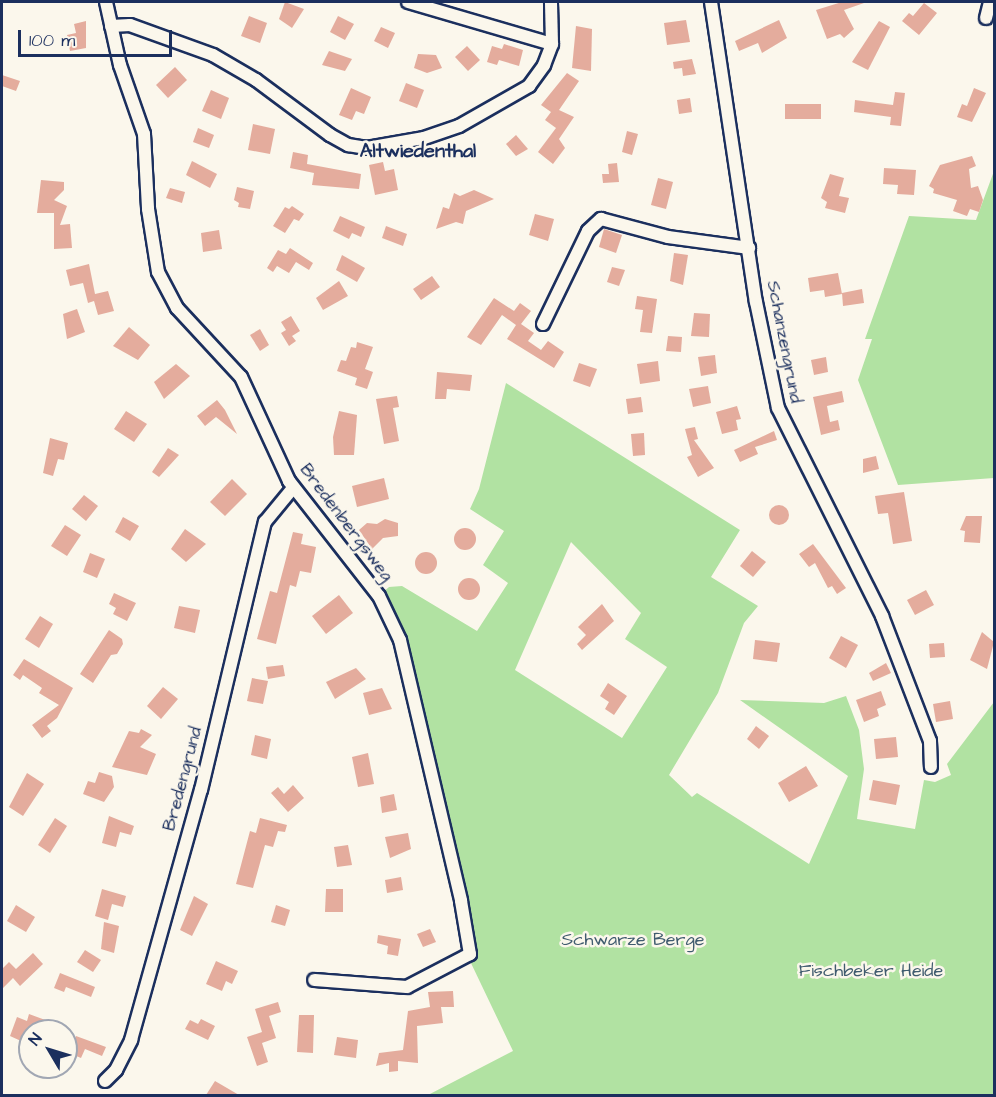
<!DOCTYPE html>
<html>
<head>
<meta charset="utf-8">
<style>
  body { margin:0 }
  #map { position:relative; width:996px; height:1097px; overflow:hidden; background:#fbf7ec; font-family:"Architects Daughter",sans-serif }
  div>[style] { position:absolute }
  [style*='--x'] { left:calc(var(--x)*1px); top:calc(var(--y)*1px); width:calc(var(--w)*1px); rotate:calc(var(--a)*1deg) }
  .green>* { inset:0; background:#b1e2a2 }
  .building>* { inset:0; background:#e4ac9d }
  .round { border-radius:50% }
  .roads { filter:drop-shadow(2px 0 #1b2f5e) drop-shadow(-2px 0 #1b2f5e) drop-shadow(0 2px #1b2f5e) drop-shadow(0 -2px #1b2f5e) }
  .minor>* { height:12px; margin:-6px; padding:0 6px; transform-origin:6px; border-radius:6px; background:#fbf7ec }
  span { translate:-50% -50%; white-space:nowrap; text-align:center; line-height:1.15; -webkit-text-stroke:5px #fbf7ec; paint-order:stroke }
  .street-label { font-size:18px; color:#1b2f5e }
  .park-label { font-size:18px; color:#405c6f }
  .neighbourhood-label { font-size:20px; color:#1b2f5e; font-weight:700 }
  .frame { position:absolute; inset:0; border:3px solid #1b2f5e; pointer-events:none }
  .north { position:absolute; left:18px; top:1019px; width:60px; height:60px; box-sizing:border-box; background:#fbf7ec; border:2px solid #a1a7b3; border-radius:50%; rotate:308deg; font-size:16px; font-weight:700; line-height:24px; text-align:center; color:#1b2f5e }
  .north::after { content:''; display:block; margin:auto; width:21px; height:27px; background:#1b2f5e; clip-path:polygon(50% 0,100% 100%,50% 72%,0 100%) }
  .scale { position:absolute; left:18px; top:30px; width:154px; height:27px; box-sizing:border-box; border:3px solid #1b2f5e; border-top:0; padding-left:8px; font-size:18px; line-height:21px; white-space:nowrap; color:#1b2f5e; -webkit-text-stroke:4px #fbf7ec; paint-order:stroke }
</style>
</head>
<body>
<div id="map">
  <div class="green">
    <div style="clip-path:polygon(994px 171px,994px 478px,898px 485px,858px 380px,872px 339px,865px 339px,909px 216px,976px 220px)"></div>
    <div style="clip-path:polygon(evenodd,506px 383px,740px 530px,711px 577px,758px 606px,744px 623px,718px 693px,669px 775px,692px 797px,697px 793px,809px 864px,848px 776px,740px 700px,824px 703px,846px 696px,859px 730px,864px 769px,857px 819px,915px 829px,924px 780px,935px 782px,951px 775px,947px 764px,994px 702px,994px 1095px,428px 1095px,513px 1051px,470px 961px,400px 640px,379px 596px,389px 587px,402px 586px,477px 631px,508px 583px,483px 565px,504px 531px,470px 509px,479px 489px,506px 383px,571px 542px,641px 613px,625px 639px,667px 667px,622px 738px,515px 670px,571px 542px)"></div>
  </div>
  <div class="building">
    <div style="clip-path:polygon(285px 2px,304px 9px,292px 28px,279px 19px)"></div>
    <div style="clip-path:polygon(842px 2px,864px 3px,844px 10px,854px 29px,844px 38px,840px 34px,827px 39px,816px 10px)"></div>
    <div style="clip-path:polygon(924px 3px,937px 13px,919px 35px,902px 21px,909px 13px,913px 16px)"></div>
    <div style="clip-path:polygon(249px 16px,267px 23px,260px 43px,241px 36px)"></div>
    <div style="clip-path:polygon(338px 16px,354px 24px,345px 40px,330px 32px)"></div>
    <div style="clip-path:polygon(686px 20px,690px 42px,667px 45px,664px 23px)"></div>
    <div style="clip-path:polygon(779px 20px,787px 38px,762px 53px,758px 43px,739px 51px,735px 41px)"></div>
    <div style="clip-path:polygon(86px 21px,86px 48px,70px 51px,67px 35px,76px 33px,74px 24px)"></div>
    <div style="clip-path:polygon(879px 21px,890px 27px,868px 70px,852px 62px)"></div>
    <div style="clip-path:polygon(576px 26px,592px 29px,591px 71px,572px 68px)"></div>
    <div style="clip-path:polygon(381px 27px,395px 33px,388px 48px,374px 41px)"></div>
    <div style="clip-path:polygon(504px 44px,523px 50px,519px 66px,499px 60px,497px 65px,487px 62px,492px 46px,502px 49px)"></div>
    <div style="clip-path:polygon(467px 46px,480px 60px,468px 71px,455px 57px)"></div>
    <div style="clip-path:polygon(329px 51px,352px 59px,345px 71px,322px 65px)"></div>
    <div style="clip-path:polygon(418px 54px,436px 55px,442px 68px,427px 73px,414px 68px)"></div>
    <div style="clip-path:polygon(692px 59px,696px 74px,683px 76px,682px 68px,674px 69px,673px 62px)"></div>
    <div style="clip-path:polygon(175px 67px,187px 80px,168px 98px,156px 85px)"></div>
    <div style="clip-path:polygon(567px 73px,579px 81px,559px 110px,574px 117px,559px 139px,565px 148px,553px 164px,538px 152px,556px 128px,545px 120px,551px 112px,541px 105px)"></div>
    <div style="clip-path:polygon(2px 75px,20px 81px,16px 91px,2px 86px)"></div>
    <div style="clip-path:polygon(406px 83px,424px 90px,417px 108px,399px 101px)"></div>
    <div style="clip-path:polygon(351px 88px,371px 97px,364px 114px,356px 111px,352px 120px,339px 115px)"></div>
    <div style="clip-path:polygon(974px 88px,986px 93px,972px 122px,957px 117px,962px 104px,967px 106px)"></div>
    <div style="clip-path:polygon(211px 90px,229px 98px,221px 119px,202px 111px)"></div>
    <div style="clip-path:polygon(895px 92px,905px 93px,901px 126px,890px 125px,891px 117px,854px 112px,855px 100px,893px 105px)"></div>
    <div style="clip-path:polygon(690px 98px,692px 112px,679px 114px,677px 100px)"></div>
    <div style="clip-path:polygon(785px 104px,821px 104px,821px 119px,785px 119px)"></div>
    <div style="clip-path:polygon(253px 124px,275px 129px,270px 154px,248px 150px)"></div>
    <div style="clip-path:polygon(198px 128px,214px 135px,209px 148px,193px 142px)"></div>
    <div style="clip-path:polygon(627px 131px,638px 134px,632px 155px,622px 152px)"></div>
    <div style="clip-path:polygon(516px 135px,528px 149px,516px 156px,506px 144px)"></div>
    <div style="clip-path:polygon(293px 152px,308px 155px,307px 164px,361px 174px,359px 189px,312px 185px,314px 173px,290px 168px)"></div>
    <div style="clip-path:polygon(972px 156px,976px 166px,969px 169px,971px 188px,978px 186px,983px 200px,979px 212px,970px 209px,967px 216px,953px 211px,957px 200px,933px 193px,934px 189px,929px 186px,940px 165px)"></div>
    <div style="clip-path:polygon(192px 161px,217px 174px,210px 188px,186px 175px)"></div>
    <div style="clip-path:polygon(383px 162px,385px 171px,394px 169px,398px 190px,375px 195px,369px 165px)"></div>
    <div style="clip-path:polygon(617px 163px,619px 182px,603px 183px,602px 174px,609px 174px,608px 164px)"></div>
    <div style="clip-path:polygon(884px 168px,916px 170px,914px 195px,897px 194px,898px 185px,883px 184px)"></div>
    <div style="clip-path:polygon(830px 174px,844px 178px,839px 196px,849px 198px,845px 213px,825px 208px,827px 202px,821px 198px)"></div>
    <div style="clip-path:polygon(658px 178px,673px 182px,666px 209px,651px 205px)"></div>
    <div style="clip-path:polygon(41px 180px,64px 182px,64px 190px,54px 200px,67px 206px,60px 225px,70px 224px,72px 248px,54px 249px,54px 213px,37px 213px)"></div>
    <div style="clip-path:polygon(237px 187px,254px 191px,250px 209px,238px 207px,239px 203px,234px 200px)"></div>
    <div style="clip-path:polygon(170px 188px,185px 192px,182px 203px,166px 198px)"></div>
    <div style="clip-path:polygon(474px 190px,494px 199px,466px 211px,463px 224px,456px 222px,436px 229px,443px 207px,449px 209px,454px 193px,460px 196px)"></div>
    <div style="clip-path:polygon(292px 206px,304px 214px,299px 221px,294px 219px,285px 233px,273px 226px,285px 207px,289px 209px)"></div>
    <div style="clip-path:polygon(535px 214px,554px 219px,548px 241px,529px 235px)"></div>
    <div style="clip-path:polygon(340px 216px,365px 227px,361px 237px,352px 233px,349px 239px,333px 231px)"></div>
    <div style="clip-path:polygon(386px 226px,407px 234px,403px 246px,382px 238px)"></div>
    <div style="clip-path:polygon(604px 229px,622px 235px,616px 253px,599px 247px)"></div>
    <div style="clip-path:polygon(219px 230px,222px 249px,203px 252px,201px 233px)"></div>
    <div style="clip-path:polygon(290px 248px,313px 263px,309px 270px,296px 262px,289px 273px,277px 266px,273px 272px,267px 268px,278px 250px,286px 254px)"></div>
    <div style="clip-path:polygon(674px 253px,688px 255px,683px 285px,670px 281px)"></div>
    <div style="clip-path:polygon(342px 255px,365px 268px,357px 282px,336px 270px)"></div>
    <div style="clip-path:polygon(89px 264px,95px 294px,108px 291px,114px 311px,98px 315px,94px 301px,88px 303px,83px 283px,70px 286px,66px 270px)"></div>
    <div style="clip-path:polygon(612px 267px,625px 270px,619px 286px,607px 282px)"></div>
    <div style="clip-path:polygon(838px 273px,842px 294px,825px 297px,824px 290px,810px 292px,808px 278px)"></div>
    <div style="clip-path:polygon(432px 276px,440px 287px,421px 300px,413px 289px)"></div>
    <div style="clip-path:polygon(339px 281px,348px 296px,323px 310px,316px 298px)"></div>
    <div style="clip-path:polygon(862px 289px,864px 303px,843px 306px,842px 293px)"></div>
    <div style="clip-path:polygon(637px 296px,657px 299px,652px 333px,640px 332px,643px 310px,635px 309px)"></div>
    <div style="clip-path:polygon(494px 298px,514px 311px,520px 303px,531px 311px,521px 324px,534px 333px,528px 341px,541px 350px,548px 341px,564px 352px,554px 368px,507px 339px,516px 325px,502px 315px,481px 345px,467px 337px)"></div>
    <div style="clip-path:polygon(77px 309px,85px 332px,67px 339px,63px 314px)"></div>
    <div style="clip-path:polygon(694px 313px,710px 314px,709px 337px,691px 336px)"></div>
    <div style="clip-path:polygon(291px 316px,300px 331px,292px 336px,296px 341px,289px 346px,281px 333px,286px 330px,281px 322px)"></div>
    <div style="clip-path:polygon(129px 327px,150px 345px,138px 360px,113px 346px)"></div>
    <div style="clip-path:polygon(260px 329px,269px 345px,260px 351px,250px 335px)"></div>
    <div style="clip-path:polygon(668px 336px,682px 337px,681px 352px,666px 351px)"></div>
    <div style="clip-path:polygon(357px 342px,373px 347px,365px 369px,373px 372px,367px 389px,355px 385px,357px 378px,337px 371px,341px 360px,346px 361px,351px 347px,356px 348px)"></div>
    <div style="clip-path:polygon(715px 355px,717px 373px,701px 376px,698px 357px)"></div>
    <div style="clip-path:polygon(826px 357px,828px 372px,814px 375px,811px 360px)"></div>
    <div style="clip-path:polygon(658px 361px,660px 381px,640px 384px,637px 364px)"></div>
    <div style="clip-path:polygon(579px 363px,597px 369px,590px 387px,573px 381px)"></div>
    <div style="clip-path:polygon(176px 364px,190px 376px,164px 399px,154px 382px)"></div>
    <div style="clip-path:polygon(437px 372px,472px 375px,470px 391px,447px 389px,446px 399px,435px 399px)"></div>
    <div style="clip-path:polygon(708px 386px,711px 403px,693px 407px,689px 389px)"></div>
    <div style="clip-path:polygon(842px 391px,844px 402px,827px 406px,830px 422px,838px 420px,840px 430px,821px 435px,813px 397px)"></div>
    <div style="clip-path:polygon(397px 396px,399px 407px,393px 408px,399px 441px,384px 444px,376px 399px)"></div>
    <div style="clip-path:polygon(641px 397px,643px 412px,628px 414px,626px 399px)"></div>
    <div style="clip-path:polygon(217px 400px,225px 410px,237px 434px,216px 417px,205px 426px,197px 416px)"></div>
    <div style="clip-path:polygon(737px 406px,741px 419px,736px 420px,738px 430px,722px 434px,716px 412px)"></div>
    <div style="clip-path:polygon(126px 411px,147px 424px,134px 442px,114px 429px)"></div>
    <div style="clip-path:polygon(339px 411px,357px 415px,354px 455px,334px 455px,333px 437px)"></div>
    <div style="clip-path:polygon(695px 427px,698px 439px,694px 440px,714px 468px,698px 477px,687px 457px,692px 455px,685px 429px)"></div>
    <div style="clip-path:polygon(774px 431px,777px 440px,755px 447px,758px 454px,740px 462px,734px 450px)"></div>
    <div style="clip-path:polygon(644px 433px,645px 455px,633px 456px,631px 434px)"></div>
    <div style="clip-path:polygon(50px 438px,68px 443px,64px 460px,58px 459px,53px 476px,43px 473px)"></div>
    <div style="clip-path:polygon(168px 448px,179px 455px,159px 477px,152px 472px)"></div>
    <div style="clip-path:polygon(876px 456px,879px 469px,863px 473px,863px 459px)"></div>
    <div style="clip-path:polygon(384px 478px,389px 499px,357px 507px,352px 486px)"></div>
    <div style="clip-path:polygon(232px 479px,247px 494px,225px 516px,210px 502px)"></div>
    <div style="clip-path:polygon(904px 492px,912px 541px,893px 544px,888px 513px,878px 514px,875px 496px)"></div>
    <div style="clip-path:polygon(84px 495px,98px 506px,86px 521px,72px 509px)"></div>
    <div class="round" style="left:769px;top:505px;width:20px;height:20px"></div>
    <div style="clip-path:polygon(966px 516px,982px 516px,980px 543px,964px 542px,965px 531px,960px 530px)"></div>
    <div style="clip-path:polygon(123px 517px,139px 526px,130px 541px,115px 532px)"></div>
    <div style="clip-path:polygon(385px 519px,398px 523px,398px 536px,383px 538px,372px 549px,359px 530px,367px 523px,377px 524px)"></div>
    <div style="clip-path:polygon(65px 525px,81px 535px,67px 556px,51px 546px)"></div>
    <div class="round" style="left:454px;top:528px;width:22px;height:22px"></div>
    <div style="clip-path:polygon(185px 529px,206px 544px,186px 562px,171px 549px)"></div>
    <div style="clip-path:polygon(293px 532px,303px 534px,301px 544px,316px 547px,311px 573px,300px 571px,296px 587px,290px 585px,276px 644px,257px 639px,270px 591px,277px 593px)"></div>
    <div style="clip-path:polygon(813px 544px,846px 588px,837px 594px,832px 586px,828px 588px,815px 563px,809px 567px,799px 554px)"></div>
    <div style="clip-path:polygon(752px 551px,766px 562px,753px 577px,740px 566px)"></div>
    <div class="round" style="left:415px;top:552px;width:22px;height:22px"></div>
    <div style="clip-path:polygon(90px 553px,105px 559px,97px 578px,83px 572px)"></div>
    <div class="round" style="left:458px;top:578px;width:22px;height:22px"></div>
    <div style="clip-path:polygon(926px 590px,934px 605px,915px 615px,907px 600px)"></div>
    <div style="clip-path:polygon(114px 593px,136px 603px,127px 621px,113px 614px,116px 608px,109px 604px)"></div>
    <div style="clip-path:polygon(339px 595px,353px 613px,326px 634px,312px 616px)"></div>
    <div style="clip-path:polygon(602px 604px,614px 621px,582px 650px,577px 644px,586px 635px,578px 627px)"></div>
    <div style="clip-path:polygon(179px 606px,200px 610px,195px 633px,174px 628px)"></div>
    <div style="clip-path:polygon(40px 616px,53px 624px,39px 648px,25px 639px)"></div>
    <div style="clip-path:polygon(109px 630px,122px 639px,123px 644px,117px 654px,111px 655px,93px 683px,80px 674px)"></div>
    <div style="clip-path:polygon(982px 632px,994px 642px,987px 669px,970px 660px)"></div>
    <div style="clip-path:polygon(841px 636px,858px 645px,846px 668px,829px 658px)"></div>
    <div style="clip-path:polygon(755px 640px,780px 643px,777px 662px,753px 659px)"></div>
    <div style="clip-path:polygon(944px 643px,945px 657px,930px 658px,929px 644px)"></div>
    <div style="clip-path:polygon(24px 659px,73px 688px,57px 718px,47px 726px,51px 731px,42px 738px,32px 725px,59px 705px,39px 693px,42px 688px,23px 675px,20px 680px,13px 675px)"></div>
    <div style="clip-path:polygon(886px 663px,891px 673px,873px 681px,869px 673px)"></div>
    <div style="clip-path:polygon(283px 665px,285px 676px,268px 679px,266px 667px)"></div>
    <div style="clip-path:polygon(356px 668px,366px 679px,335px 699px,326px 682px)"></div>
    <div style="clip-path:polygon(252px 678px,268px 681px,263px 704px,247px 701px)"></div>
    <div style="clip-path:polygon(608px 683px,627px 696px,614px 715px,605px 709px,609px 702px,600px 696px)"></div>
    <div style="clip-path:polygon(163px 687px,178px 699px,161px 719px,147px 706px)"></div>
    <div style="clip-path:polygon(382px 688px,392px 709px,369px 715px,363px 693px)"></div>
    <div style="clip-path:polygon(881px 691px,886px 705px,877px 709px,879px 716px,864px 722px,856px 700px)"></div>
    <div style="clip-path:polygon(950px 701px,953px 719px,936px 722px,933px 704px)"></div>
    <div style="clip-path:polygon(756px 726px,769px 736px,759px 749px,747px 739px)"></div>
    <div style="clip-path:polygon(141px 729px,152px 735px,140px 747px,156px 754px,147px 775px,112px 767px,129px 731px,139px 733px)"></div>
    <div style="clip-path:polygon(255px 735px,271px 739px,267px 759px,251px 755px)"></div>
    <div style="clip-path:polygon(896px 737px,898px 757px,876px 759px,874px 739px)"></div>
    <div style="clip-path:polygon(368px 753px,374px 784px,358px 787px,352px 757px)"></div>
    <div style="clip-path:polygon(806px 766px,818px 786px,789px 802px,778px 783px)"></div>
    <div style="clip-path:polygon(99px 772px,112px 776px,114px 787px,104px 802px,83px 794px,88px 781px,95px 783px)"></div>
    <div style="clip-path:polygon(27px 773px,44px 784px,23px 816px,9px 807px)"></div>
    <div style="clip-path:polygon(873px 780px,900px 785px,896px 805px,869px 800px)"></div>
    <div style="clip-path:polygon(293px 785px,304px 798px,288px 812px,271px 793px,278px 787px,284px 794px)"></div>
    <div style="clip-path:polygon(394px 794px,397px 810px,382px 813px,380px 797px)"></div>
    <div style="clip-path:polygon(109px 816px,134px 826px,131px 835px,120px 832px,116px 847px,102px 843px)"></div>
    <div style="clip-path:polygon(55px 818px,67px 826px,50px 853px,38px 845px)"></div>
    <div style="clip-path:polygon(260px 818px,287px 825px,285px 832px,278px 831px,273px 847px,265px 845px,253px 888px,236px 884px,250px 831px,256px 833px)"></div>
    <div style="clip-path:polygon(408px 833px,411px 849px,390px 858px,385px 837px)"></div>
    <div style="clip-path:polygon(348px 845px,352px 865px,337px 867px,334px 847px)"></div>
    <div style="clip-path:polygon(401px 877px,403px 890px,387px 893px,385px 880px)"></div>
    <div style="clip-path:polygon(102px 889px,126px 896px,123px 907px,112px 904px,108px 920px,95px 916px)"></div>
    <div style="clip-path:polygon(326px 889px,343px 889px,343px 912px,325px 912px)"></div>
    <div style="clip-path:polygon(194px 896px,208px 904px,192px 936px,180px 930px)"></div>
    <div style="clip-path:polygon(16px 905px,35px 917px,26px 932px,7px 921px)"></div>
    <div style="clip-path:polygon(276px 905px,290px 910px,285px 926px,271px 922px)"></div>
    <div style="clip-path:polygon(104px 922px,119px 926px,114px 953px,101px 949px)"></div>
    <div style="clip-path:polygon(430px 929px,436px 942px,423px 947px,417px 934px)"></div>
    <div style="clip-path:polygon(378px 935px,401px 939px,398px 956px,387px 954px,388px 946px,377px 943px)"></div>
    <div style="clip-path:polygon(85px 950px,101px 960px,93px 972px,77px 962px)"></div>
    <div style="clip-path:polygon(33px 953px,43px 964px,20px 986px,13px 978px,2px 989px,2px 969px,9px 962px,16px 969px)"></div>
    <div style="clip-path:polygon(216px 961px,238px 971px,232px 984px,226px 981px,222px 991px,206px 984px)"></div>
    <div style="clip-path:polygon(60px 973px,95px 987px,91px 997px,66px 987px,64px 992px,54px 988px)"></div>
    <div style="clip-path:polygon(453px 991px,454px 1007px,441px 1007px,443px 1023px,417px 1026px,418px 1063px,398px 1061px,398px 1071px,389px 1072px,389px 1063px,376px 1066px,379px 1053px,403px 1050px,408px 1011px,430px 1007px,428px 992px)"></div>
    <div style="clip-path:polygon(278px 1002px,281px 1012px,269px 1016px,276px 1038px,262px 1043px,268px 1062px,257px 1066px,247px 1037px,262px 1032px,255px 1009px)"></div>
    <div style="clip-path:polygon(29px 1014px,48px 1021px,45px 1031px,25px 1030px,21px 1041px,10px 1036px,17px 1017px,27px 1021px)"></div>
    <div style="clip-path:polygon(299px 1015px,314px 1015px,313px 1053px,297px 1052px)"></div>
    <div style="clip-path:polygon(201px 1019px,215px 1026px,208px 1040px,185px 1029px,190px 1020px,198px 1024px)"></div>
    <div style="clip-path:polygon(76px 1036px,106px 1047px,102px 1056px,85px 1049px,81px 1058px,69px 1053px)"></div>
    <div style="clip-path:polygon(337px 1037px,358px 1040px,356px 1058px,334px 1055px)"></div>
    <div style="clip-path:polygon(215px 1081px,239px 1095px,206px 1095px)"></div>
  </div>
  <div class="roads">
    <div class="minor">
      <div style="--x:106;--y:2;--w:65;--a:77.5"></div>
      <div style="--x:120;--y:65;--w:73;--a:70.8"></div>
      <div style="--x:144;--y:134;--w:75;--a:86.9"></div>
      <div style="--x:148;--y:209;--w:64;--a:81"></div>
      <div style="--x:158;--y:272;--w:41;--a:62.2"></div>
      <div style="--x:177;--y:308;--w:94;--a:47.2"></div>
      <div style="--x:241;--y:377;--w:115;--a:65.2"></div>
      <div style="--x:289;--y:481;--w:146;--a:52"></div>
      <div style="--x:379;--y:596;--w:49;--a:64.5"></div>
      <div style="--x:400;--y:640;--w:268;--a:76.8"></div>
      <div style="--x:461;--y:901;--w:54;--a:80.4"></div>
      <div style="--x:470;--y:954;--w:71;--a:152.4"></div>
      <div style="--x:407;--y:987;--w:93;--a:-175.7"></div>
      <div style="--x:408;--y:2;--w:150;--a:16.3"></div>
      <div style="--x:711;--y:2;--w:303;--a:81.5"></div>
      <div style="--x:756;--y:302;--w:108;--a:78.3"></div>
      <div style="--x:778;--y:408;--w:233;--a:63.4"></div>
      <div style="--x:882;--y:616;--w:134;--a:69"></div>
      <div style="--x:930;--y:741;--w:26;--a:88"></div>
      <div style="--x:986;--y:18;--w:16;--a:-76"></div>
      <div style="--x:111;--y:26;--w:19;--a:-3"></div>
      <div style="--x:130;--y:25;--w:88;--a:19.9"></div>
      <div style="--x:213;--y:55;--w:50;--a:30.2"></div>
      <div style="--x:256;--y:80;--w:92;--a:36.6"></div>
      <div style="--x:330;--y:135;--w:21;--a:29"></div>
      <div style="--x:348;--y:145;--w:19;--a:9"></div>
      <div style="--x:367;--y:148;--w:58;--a:-10"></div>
      <div style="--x:424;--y:138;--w:37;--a:-19"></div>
      <div style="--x:459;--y:126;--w:81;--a:-29.7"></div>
      <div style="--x:529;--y:86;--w:26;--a:-54"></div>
      <div style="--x:544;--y:65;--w:22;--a:-69"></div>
      <div style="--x:552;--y:44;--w:42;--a:-91.4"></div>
      <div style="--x:543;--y:324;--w:103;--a:-64.2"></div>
      <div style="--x:588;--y:231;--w:18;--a:-43"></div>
      <div style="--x:601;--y:219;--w:69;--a:15"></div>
      <div style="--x:668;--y:237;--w:82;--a:7.7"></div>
      <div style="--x:105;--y:1081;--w:16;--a:-45"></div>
      <div style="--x:116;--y:1070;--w:34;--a:-63"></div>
      <div style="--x:131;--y:1040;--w:260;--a:-74.4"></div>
      <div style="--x:201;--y:790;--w:276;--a:-76.6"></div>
      <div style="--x:265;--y:522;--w:44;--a:-50.5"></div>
    </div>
  </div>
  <div class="street-label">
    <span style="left:784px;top:342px;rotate:79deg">Schanzengrund</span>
    <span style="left:346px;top:523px;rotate:53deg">Bredenbergsweg</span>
    <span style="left:183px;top:779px;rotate:-75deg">Bredengrund</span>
  </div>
  <div class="park-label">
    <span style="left:633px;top:940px">Schwarze Berge</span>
    <span style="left:871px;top:971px">Fischbeker Heide</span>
  </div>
  <div class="neighbourhood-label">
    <span style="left:418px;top:151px">Altwiedenthal</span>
  </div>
  <div class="frame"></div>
  <div class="north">N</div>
  <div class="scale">100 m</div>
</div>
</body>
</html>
